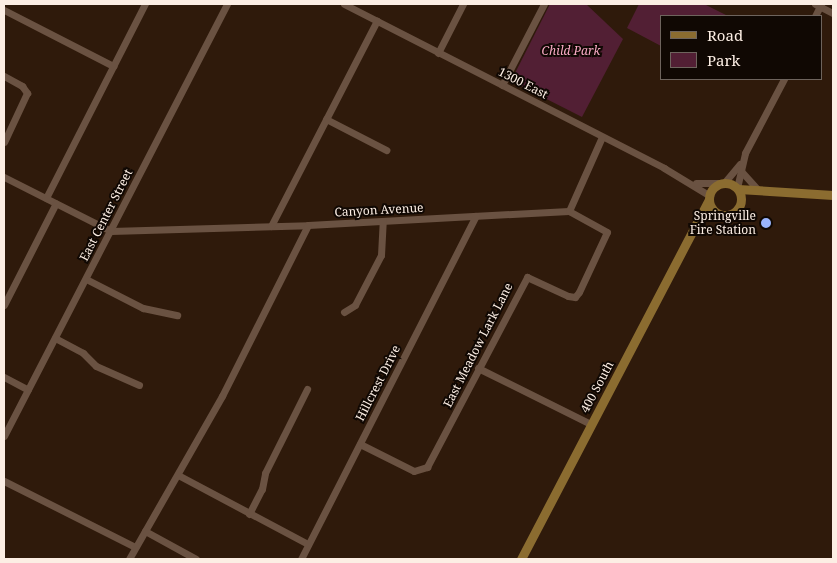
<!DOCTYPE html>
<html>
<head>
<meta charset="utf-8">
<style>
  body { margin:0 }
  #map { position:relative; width:837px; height:563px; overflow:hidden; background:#2f1a0b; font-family:"Noto Serif",serif }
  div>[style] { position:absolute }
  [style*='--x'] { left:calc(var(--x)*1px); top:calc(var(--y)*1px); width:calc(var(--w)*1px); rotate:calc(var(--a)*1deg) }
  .green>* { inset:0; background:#521f34 }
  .minor>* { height:7px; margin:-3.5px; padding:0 3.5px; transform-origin:3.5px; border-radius:3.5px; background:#6a5242 }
  .major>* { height:9px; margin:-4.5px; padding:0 4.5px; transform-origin:4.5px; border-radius:4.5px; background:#8b6c30 }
  .major>.ring { margin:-4.5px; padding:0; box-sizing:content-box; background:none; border:9px solid #8b6c30; border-radius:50% }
  .dots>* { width:14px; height:14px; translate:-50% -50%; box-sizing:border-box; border:2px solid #100803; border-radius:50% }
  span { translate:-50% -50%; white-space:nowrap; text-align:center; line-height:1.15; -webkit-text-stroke:4px #100803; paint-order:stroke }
  .park-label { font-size:12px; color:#f9aac5; font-style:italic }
  .street-label { font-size:12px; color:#fceee4 }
  .poi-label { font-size:12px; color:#fceee4 }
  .right { translate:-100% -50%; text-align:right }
  .frame { position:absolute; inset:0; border:5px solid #fceee4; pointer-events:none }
  .legend { position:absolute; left:660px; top:15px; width:162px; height:65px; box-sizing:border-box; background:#100803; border:1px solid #6e645d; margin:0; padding:6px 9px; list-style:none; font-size:15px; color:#fceee4 }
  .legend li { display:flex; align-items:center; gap:10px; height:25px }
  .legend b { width:25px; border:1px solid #6e645d }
</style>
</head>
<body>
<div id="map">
  <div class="green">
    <div style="clip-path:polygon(550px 4px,586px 4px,623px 39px,582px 117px,511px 81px)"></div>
    <div style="clip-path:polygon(639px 4px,704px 4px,728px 16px,661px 16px,661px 46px,627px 28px)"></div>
  </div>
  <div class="minor">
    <div style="--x:344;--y:4;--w:360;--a:27.1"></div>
    <div style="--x:664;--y:168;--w:54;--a:31.3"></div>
    <div style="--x:815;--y:4;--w:20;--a:27"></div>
    <div style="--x:4;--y:10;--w:123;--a:27.2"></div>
    <div style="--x:815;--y:16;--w:13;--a:-63"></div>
    <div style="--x:438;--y:53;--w:55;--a:-63"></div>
    <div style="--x:4;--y:76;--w:21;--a:29"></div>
    <div style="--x:22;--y:86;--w:9;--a:54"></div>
    <div style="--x:27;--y:93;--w:54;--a:115.1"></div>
    <div style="--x:502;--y:85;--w:91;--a:-62.6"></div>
    <div style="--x:326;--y:119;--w:68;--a:27.3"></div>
    <div style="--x:741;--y:171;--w:24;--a:48"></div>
    <div style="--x:4;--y:177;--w:120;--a:26.8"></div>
    <div style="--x:111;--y:231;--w:197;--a:-1.7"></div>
    <div style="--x:308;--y:225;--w:261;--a:-3.1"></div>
    <div style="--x:696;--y:183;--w:26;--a:0"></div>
    <div style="--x:724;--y:183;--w:25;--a:-50"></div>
    <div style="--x:737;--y:188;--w:36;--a:-77"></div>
    <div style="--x:745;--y:153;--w:84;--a:-62.2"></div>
    <div style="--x:46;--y:198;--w:218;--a:-63"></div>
    <div style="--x:569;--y:211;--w:81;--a:-66"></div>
    <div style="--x:271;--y:226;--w:231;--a:-62.7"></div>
    <div style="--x:86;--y:279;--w:64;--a:27"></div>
    <div style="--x:143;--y:308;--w:35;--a:12"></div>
    <div style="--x:4;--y:305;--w:114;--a:-63"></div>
    <div style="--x:344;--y:312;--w:13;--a:-32"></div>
    <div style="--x:355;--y:305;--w:56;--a:-62.5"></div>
    <div style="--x:381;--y:255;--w:34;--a:-87"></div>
    <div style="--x:55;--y:338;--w:32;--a:28"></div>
    <div style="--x:83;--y:353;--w:18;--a:45"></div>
    <div style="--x:96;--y:366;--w:47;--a:23.8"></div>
    <div style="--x:478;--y:368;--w:126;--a:26.4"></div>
    <div style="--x:4;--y:377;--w:27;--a:28"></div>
    <div style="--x:4;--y:436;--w:486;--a:-62.7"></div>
    <div style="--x:360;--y:444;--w:60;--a:26.6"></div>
    <div style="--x:414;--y:471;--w:14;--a:-17"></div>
    <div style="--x:427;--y:467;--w:215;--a:-62.2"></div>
    <div style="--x:527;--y:277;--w:45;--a:24.9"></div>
    <div style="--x:568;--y:296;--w:7;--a:8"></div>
    <div style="--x:575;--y:297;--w:6;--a:-51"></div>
    <div style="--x:579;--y:292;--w:66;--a:-65"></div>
    <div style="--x:607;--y:232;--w:43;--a:-151.1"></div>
    <div style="--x:178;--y:475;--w:147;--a:28"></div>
    <div style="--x:4;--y:481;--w:147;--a:26.7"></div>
    <div style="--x:249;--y:514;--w:28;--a:-63"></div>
    <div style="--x:262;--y:489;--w:16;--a:-79"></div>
    <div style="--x:265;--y:473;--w:94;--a:-63.4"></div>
    <div style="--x:145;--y:531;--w:58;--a:28.8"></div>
    <div style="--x:129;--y:559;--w:188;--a:-60.3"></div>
    <div style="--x:222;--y:396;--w:191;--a:-63.3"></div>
    <div style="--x:301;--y:559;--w:385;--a:-63"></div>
  </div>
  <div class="major">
    <div class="ring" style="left:709px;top:183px;width:23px;height:23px"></div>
    <div style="--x:738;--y:189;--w:95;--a:3.6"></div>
    <div style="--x:521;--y:559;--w:405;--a:-62.4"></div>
  </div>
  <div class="dots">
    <div style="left:766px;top:223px;background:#9ab5fd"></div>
  </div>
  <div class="park-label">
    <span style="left:571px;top:51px">Child Park</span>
  </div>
  <div class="street-label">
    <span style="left:523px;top:83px;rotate:27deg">1300 East</span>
    <span style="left:379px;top:210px;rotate:-3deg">Canyon Avenue</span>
    <span style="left:106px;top:215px;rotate:-63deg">East Center Street</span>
    <span style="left:478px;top:345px;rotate:-63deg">East Meadow Lark Lane</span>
    <span style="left:378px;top:383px;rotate:-63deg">Hillcrest Drive</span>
    <span style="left:597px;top:387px;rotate:-62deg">400 South</span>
  </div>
  <div class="poi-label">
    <span class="right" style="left:756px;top:223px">Springville<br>Fire Station</span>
  </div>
  <div class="frame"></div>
  <ul class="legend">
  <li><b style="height:6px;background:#8b6c30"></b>Road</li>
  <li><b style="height:14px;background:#521f34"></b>Park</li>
  </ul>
</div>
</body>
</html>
